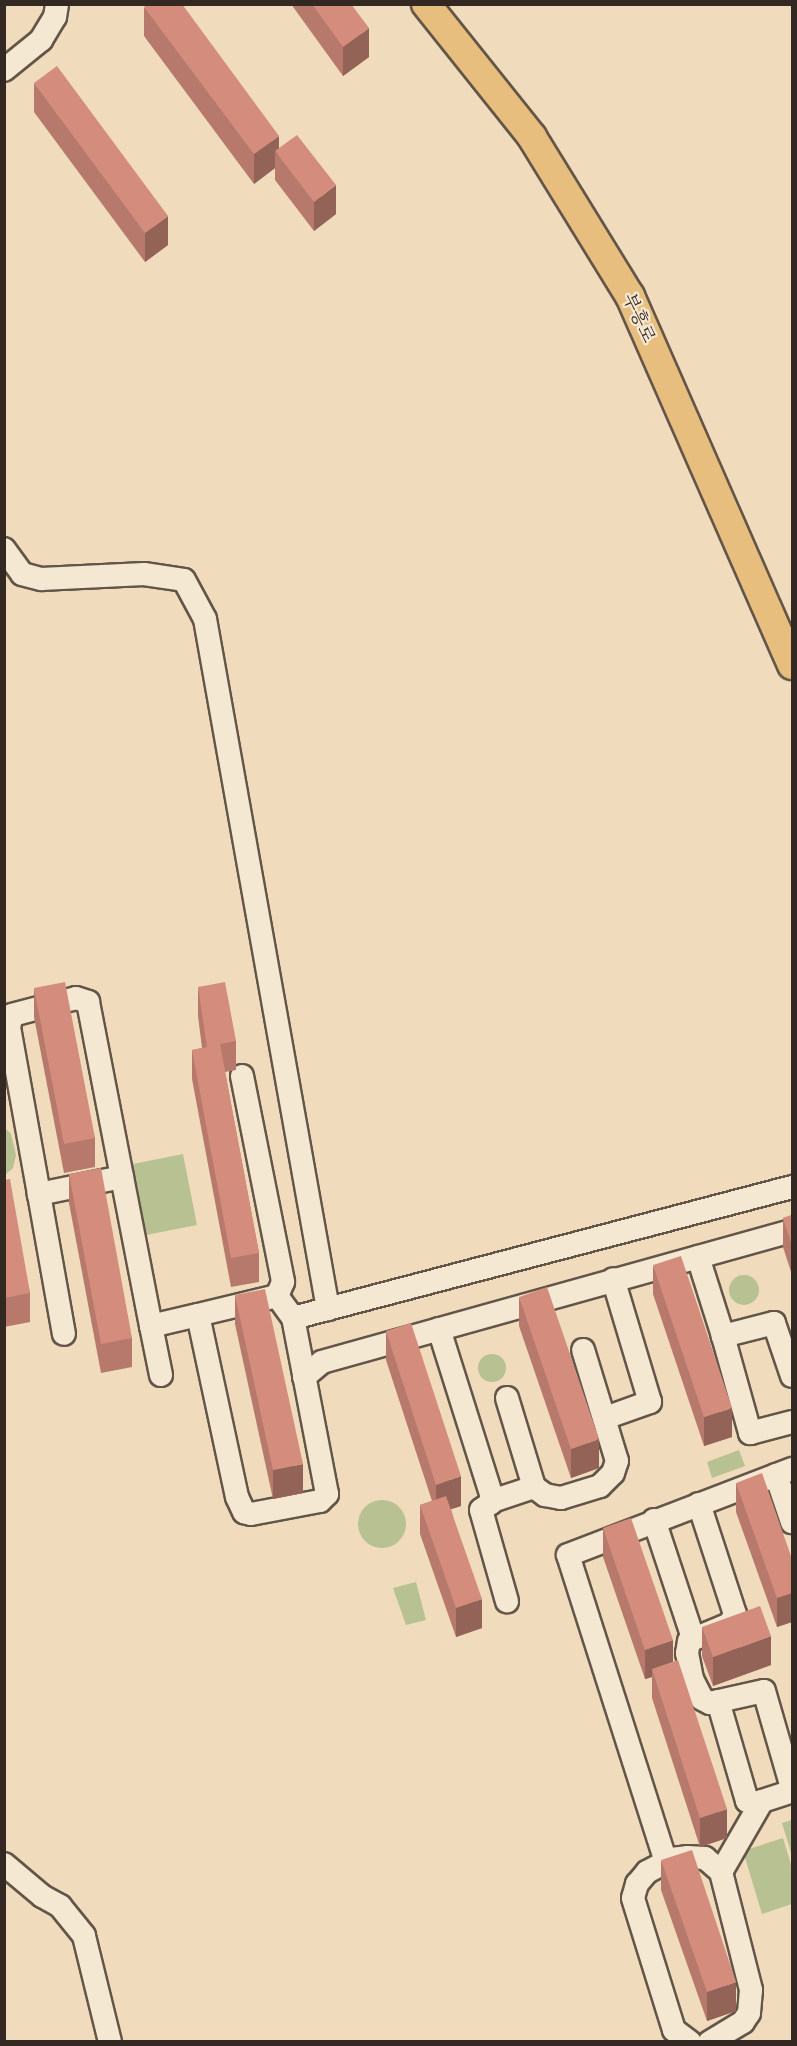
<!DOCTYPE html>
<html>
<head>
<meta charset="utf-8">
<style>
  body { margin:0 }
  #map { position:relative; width:797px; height:2046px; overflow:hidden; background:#f0dbbc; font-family:Alegreya,"Noto Serif KR",serif }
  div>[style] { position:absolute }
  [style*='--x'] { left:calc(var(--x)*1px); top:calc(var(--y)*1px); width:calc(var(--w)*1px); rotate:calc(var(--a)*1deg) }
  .green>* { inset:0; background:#b7c192 }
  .round { border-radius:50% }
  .roads { filter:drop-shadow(2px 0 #635548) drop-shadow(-2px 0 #635548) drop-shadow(0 2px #635548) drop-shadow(0 -2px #635548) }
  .minor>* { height:22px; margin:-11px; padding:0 11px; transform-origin:11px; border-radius:11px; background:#f5e8d3 }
  .major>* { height:28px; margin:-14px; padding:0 14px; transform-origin:14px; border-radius:14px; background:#e8be7e }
  .wall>* { inset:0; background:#b6796c }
  .shaded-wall>* { inset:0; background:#946358 }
  .building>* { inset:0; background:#d48d7d }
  span { translate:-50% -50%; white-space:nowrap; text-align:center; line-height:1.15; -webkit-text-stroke:4.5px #f5e8d3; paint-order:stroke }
  .street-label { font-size:18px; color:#342822 }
  .frame { position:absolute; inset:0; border:6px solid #342822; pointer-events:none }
</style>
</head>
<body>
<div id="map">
  <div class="green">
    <div style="clip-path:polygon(5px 1128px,11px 1134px,16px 1155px,13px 1168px,5px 1175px)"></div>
    <div style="clip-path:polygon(183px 1154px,197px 1225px,146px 1235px,133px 1164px)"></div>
    <div class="round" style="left:729px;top:1275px;width:30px;height:30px"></div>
    <div class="round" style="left:478px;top:1354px;width:28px;height:28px"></div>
    <div style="clip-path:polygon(739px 1450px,745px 1466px,712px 1478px,707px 1462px)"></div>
    <div class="round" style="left:358px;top:1500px;width:48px;height:48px"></div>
    <div style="clip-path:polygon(416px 1582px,426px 1620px,406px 1625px,393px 1588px)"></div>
    <div style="clip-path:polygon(792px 1820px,792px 1856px,782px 1823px)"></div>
    <div style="clip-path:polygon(783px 1838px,792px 1868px,792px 1904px,762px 1914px,743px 1851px)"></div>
  </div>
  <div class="roads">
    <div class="minor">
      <div style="--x:4;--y:70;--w:48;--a:-39"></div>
      <div style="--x:41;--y:40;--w:27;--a:-59"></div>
      <div style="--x:55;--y:17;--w:13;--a:-81"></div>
      <div style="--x:4;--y:549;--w:31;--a:54"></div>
      <div style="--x:22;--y:574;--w:20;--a:15"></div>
      <div style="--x:41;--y:579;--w:103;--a:-2.8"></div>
      <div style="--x:144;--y:574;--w:40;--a:8.5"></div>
      <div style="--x:184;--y:580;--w:44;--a:61.7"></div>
      <div style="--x:205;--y:619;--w:701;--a:79.89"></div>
      <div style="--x:242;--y:1076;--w:210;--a:78.7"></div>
      <div style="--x:283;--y:1282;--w:15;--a:113"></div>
      <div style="--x:122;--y:1177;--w:85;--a:168.4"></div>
      <div style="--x:39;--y:1194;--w:170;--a:-100.2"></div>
      <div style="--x:9;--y:1027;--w:12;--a:-76"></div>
      <div style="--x:12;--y:1015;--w:66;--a:-14.9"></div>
      <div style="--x:76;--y:998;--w:13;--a:18"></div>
      <div style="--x:88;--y:1002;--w:330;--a:79"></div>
      <div style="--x:39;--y:1194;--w:142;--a:79.9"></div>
      <div style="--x:698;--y:1257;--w:83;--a:72.4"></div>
      <div style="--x:293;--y:1318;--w:27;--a:-126"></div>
      <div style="--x:277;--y:1296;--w:81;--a:166.5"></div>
      <div style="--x:198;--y:1315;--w:186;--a:77.9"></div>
      <div style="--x:237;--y:1497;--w:17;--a:65"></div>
      <div style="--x:244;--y:1512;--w:7;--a:16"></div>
      <div style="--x:251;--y:1514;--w:70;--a:-10.7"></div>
      <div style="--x:320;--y:1501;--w:10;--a:-45"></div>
      <div style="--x:327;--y:1494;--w:179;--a:-100.9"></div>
      <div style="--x:293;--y:1318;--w:516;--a:-14.71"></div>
      <div style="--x:439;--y:1329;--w:173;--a:72.5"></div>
      <div style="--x:491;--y:1494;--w:9;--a:90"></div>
      <div style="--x:491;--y:1503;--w:12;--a:145"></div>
      <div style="--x:481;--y:1510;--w:95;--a:74.1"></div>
      <div style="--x:161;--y:1375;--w:50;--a:-101.5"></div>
      <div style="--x:151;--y:1326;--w:48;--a:-13.2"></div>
      <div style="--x:792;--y:1376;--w:56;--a:-108.8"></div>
      <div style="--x:774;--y:1323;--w:53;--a:165.7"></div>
      <div style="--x:723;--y:1336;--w:101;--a:74.4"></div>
      <div style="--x:750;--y:1433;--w:43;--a:-14.7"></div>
      <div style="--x:304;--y:1377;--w:23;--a:-40"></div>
      <div style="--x:322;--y:1362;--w:488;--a:-15.6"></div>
      <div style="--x:507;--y:1398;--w:93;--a:73.1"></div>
      <div style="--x:534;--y:1487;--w:14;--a:36"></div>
      <div style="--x:545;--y:1495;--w:16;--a:11"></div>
      <div style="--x:561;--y:1498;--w:41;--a:-17.1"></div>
      <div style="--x:600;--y:1486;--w:18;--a:-45"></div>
      <div style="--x:613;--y:1473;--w:13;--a:-72"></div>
      <div style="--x:617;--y:1461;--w:116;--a:-107"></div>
      <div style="--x:605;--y:1418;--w:48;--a:-19.6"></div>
      <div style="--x:650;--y:1402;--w:128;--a:-106.7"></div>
      <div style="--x:776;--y:1475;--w:50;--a:71.2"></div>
      <div style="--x:492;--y:1501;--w:44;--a:-18.4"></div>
      <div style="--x:699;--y:1504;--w:116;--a:71.9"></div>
      <div style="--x:735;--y:1614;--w:11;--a:117"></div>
      <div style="--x:730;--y:1624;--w:44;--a:157.5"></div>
      <div style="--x:689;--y:1641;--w:12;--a:99"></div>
      <div style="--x:687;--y:1653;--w:26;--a:79"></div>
      <div style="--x:692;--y:1679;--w:22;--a:63"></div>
      <div style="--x:702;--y:1699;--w:9;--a:27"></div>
      <div style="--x:710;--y:1703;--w:55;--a:-12.5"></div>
      <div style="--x:764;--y:1691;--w:101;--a:73.9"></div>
      <div style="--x:654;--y:1520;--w:124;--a:71.7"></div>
      <div style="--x:718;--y:1701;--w:104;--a:73.8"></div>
      <div style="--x:747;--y:1801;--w:9;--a:13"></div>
      <div style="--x:756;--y:1803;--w:38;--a:-18"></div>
      <div style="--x:666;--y:1862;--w:322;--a:-107.7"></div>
      <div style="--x:568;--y:1555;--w:240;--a:-21"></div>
      <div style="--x:4;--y:1864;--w:50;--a:40.1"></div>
      <div style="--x:42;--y:1896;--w:21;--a:29"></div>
      <div style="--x:60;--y:1906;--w:38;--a:51"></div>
      <div style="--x:84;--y:1936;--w:109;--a:76.2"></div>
      <div style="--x:721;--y:1872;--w:82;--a:-60"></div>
      <div style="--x:690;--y:2042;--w:20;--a:-143"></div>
      <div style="--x:674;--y:2030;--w:138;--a:-107.3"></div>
      <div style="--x:633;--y:1898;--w:15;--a:-74"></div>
      <div style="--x:637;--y:1884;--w:16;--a:-50"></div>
      <div style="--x:647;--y:1872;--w:27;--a:-28"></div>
      <div style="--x:671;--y:1859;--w:16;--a:-7"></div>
      <div style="--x:687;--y:1857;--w:18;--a:3"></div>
      <div style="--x:705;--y:1858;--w:21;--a:41"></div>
      <div style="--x:721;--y:1872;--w:122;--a:75.7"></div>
      <div style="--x:751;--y:1990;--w:23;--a:95"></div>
      <div style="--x:749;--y:2013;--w:11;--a:124"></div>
      <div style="--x:743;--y:2022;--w:39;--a:149"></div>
    </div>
    <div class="major">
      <div style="--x:426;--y:4;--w:170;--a:51.4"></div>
      <div style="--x:532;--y:137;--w:187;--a:58.4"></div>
      <div style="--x:630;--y:296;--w:403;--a:66.3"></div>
    </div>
  </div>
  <div class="wall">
    <div style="clip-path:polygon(291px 4px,351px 4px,369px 57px,343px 76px)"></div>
    <div style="clip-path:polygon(144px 7px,279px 148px,336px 214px,314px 231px,275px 180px,275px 168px,254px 184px,144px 36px)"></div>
    <div style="clip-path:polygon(34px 83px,168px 245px,145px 262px,34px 112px)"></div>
    <div style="clip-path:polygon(198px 987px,236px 1041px,236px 1070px,225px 1072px,259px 1253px,259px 1282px,231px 1287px,192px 1079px,192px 1050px,202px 1048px,198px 1016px)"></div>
    <div style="clip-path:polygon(34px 988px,95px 1138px,95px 1167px,64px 1173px,34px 1017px)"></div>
    <div style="clip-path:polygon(69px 1174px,132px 1338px,132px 1367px,101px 1373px,69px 1203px)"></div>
    <div style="clip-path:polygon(4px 1180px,30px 1293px,30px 1322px,4px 1327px)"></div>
    <div style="clip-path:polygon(792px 1215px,792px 1275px,783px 1247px,783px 1218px)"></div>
    <div style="clip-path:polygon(653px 1265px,732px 1437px,704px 1446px,653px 1294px)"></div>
    <div style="clip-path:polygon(235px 1295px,303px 1493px,273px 1499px,235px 1324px)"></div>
    <div style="clip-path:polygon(519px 1297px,599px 1468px,571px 1478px,519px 1326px)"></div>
    <div style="clip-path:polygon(386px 1331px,461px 1506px,451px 1509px,482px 1628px,456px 1637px,420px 1534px,420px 1505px,432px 1501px,386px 1360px)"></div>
    <div style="clip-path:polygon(736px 1483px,792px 1559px,792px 1622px,777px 1627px,736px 1512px)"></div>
    <div style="clip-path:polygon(603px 1528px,673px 1662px,727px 1838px,700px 1847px,652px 1698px,652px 1677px,645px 1679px,603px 1557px)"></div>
    <div style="clip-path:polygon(702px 1627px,771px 1665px,713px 1686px,702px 1656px)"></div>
    <div style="clip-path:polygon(792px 1641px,792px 1676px,791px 1671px,791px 1642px)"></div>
    <div style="clip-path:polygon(661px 1860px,736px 2011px,707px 2021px,661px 1890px)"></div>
  </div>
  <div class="shaded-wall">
    <div style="clip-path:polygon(369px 28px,369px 57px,343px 76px,343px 47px)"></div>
    <div style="clip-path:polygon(279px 136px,279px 157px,275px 151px,275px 168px,254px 184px,254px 154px)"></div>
    <div style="clip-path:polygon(336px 185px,336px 214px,314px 231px,314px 202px)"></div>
    <div style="clip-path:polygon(168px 216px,168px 245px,145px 262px,145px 233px)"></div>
    <div style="clip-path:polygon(732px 1408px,732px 1437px,704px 1446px,704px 1417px)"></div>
    <div style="clip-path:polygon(599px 1439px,599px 1468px,571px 1478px,571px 1449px)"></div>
    <div style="clip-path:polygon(303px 1464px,303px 1493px,273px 1499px,273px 1470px)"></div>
    <div style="clip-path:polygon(461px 1476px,461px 1506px,436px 1514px,436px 1485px)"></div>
    <div style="clip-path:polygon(792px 1593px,792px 1622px,777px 1627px,777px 1598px)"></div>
    <div style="clip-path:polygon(482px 1599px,482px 1628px,456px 1637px,456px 1608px)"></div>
    <div style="clip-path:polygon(771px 1636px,771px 1665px,713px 1686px,713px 1657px)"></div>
    <div style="clip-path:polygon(673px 1640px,673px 1669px,652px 1669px,652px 1677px,645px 1679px,645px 1650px)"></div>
    <div style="clip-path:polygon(727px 1809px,727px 1838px,700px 1847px,700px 1818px)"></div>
    <div style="clip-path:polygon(736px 1982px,736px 2011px,707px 2021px,707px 1992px)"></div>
  </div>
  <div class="building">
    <div style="clip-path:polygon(148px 4px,182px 4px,279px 136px,254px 154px,144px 7px)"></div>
    <div style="clip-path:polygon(312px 4px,351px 4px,369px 28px,343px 47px)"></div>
    <div style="clip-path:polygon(57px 66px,168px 216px,145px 233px,34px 83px)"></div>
    <div style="clip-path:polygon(297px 135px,336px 185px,314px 202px,275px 151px)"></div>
    <div style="clip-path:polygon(65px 982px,95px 1138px,64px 1144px,34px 988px)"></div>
    <div style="clip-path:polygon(225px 982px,236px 1041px,220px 1044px,259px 1253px,231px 1258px,192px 1050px,207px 1047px,198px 987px)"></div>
    <div style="clip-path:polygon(101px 1168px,132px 1338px,101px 1344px,69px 1174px)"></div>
    <div style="clip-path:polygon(10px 1179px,30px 1293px,4px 1298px,4px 1180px)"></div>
    <div style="clip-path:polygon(792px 1215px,792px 1246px,783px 1218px)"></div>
    <div style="clip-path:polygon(681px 1256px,732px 1408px,704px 1417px,653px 1265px)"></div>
    <div style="clip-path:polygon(547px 1287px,599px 1439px,571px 1449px,519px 1297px)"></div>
    <div style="clip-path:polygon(265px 1289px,303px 1464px,273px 1470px,235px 1295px)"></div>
    <div style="clip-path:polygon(411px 1323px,461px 1476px,436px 1485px,386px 1331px)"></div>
    <div style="clip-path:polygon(762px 1473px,792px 1559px,792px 1593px,777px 1598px,736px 1483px)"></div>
    <div style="clip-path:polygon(446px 1496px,482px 1599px,456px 1608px,420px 1505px)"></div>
    <div style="clip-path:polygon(631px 1518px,673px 1640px,645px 1650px,603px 1528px)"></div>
    <div style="clip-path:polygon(760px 1606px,771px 1636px,713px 1657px,702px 1627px)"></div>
    <div style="clip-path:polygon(678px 1660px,727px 1809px,700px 1818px,652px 1669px)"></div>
    <div style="clip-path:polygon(692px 1850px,736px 1982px,707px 1992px,661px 1860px)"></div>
  </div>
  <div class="street-label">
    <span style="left:639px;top:318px;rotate:65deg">부흥로</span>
  </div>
  <div class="frame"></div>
</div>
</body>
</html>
